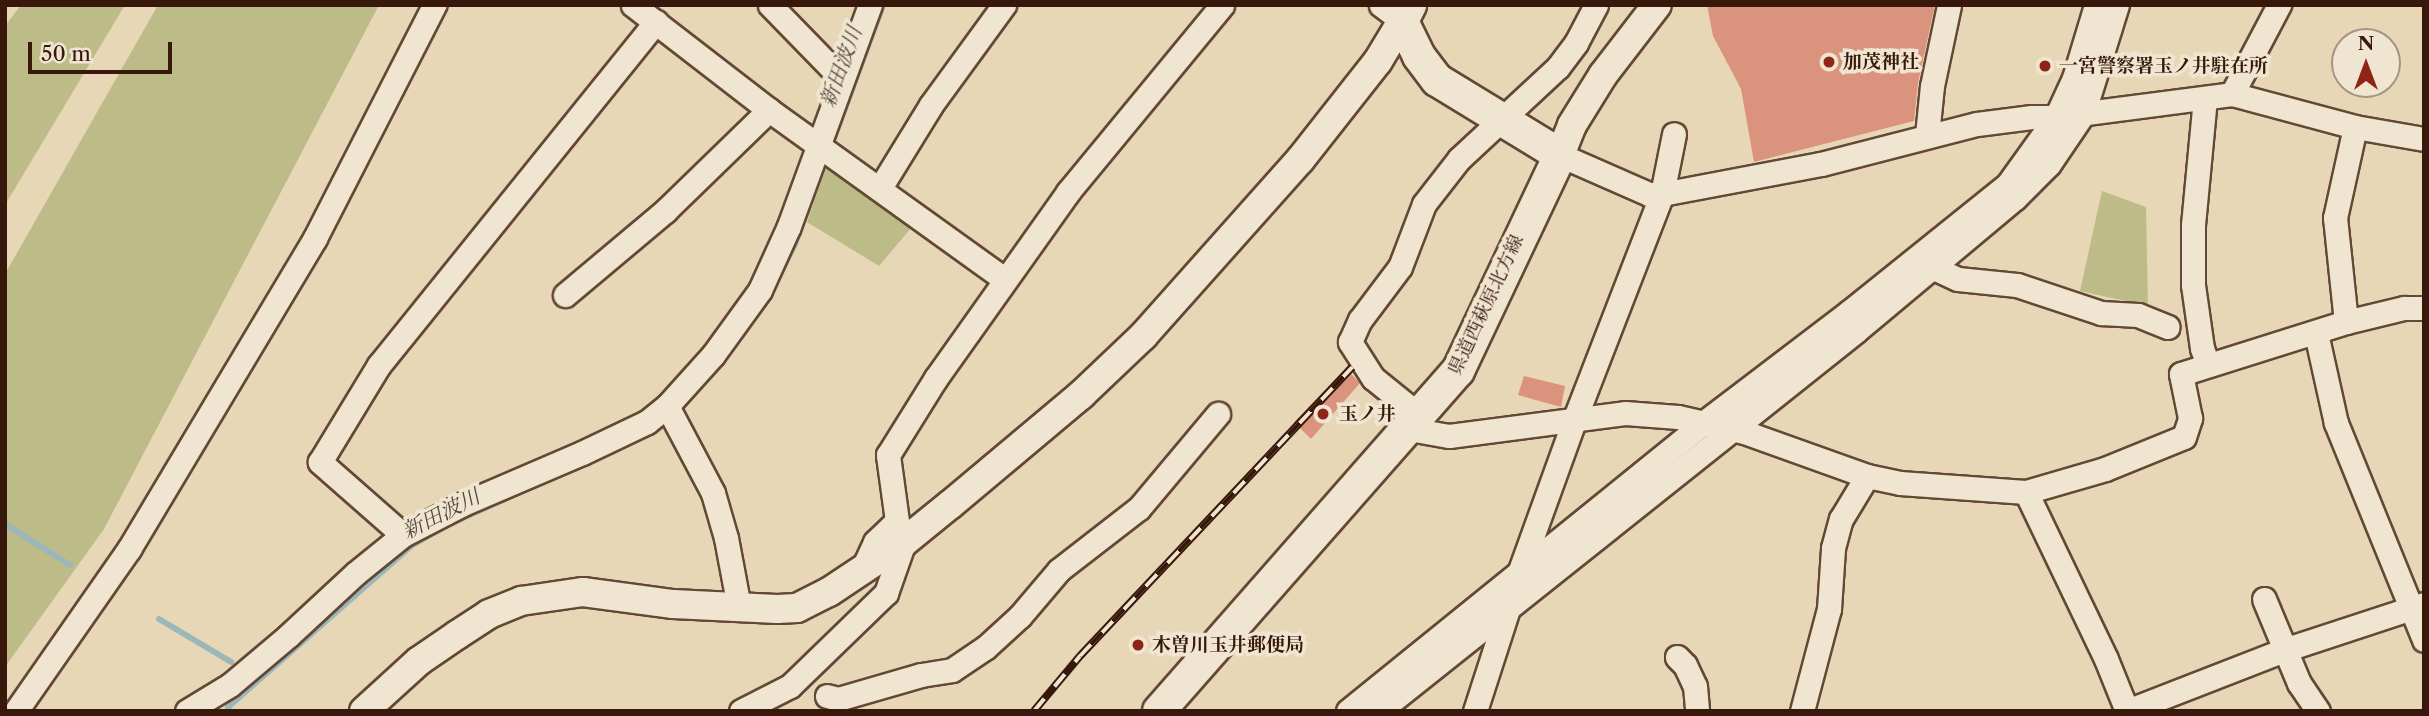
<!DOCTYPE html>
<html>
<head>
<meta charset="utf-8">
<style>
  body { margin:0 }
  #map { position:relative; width:2429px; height:716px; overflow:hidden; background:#e8d7b6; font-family:"Libre Caslon Text","Noto Serif JP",serif }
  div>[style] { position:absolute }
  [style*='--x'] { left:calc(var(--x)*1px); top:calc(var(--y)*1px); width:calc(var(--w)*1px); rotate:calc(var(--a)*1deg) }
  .green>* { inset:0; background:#bdbc89 }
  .stream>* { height:6px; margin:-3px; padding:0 3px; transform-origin:3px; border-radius:3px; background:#9cb7ba }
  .building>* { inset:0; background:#da947d }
  .roads { filter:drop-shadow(2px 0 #634836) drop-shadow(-2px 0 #634836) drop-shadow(0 2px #634836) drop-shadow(0 -2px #634836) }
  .minor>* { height:23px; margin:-11.5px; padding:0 11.5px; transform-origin:11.5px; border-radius:11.5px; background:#f0e5d0 }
  .tertiary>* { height:28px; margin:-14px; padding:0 14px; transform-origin:14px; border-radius:14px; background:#f0e5d0 }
  .secondary>* { height:32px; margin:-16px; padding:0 16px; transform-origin:16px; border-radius:16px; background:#f0e5d0 }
  .rail>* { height:8px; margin-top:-4px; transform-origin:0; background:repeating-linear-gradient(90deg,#f0e5d0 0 16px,#37180b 0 32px); box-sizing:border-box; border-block:2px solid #37180b }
  .dots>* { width:19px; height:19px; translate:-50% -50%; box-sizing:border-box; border:4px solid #f0e5d0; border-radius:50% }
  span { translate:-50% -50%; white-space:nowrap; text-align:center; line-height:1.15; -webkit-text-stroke:7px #f0e5d0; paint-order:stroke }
  .poi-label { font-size:19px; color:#37180b; font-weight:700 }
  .left { translate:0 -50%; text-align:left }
  .street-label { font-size:19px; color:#37180b }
  .water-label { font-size:21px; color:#554840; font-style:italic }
  .frame { position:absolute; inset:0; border:7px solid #37180b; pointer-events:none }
  .north { position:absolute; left:2331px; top:28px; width:70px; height:70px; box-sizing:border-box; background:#f0e5d0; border:2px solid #a69381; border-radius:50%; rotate:0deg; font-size:19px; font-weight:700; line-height:28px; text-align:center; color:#37180b }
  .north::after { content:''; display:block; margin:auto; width:24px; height:32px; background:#8f2418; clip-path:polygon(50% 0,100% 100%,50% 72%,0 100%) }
  .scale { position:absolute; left:28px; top:42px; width:144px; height:32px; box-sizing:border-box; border:4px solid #37180b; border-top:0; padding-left:9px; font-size:21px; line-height:24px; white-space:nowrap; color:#37180b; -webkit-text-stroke:5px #f0e5d0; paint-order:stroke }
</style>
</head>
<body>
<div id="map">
  <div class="green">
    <div style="clip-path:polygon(21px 5px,125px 5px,5px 205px,5px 26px)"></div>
    <div style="clip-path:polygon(158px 5px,379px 5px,104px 529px,5px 667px,5px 274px)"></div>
    <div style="clip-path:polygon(828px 161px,912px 227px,879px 266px,807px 222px)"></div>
    <div style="clip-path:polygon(2102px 191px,2146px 207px,2148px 306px,2080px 291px)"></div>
  </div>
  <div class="stream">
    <div style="--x:833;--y:141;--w:145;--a:-69.8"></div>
    <div style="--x:771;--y:292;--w:54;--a:-63.4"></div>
    <div style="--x:795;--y:244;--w:88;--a:-70.1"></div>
    <div style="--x:5;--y:524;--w:77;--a:32.2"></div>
    <div style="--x:159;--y:619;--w:84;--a:30.8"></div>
    <div style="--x:229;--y:711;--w:4;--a:-104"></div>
    <div style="--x:228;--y:707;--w:244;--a:-41.3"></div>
    <div style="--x:411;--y:546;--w:39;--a:-30"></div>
    <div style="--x:445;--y:526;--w:102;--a:-24.3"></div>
  </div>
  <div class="building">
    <div style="clip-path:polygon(1707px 5px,1935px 5px,1918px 83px,1914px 121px,1754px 162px,1741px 89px,1713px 36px)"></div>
    <div style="clip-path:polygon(1346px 369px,1360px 383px,1311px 439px,1294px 422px)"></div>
    <div style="clip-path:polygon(1524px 376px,1565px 386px,1561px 407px,1518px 395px)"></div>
  </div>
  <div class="roads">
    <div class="minor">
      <div style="--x:633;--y:5;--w:172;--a:37.7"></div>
      <div style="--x:769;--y:110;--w:289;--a:35.7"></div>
      <div style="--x:770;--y:5;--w:103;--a:45.8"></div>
      <div style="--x:1381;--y:5;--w:26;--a:37"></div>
      <div style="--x:2232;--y:94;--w:101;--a:-62.2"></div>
      <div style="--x:2205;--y:98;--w:128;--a:95.4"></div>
      <div style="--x:2193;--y:225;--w:60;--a:90"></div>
      <div style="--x:2193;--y:285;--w:64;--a:81.9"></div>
      <div style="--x:2202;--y:348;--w:18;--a:71"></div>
      <div style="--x:1927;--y:135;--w:49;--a:-84.2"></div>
      <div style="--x:1932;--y:86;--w:83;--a:-78.1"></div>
      <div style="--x:1560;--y:155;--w:97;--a:23.7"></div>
      <div style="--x:1649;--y:194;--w:13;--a:0"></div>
      <div style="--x:1662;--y:194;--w:162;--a:-10.7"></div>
      <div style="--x:1821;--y:164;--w:161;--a:-14.4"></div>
      <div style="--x:1977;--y:124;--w:55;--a:-7.3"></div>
      <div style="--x:2032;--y:117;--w:24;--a:0"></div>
      <div style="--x:2056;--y:117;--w:177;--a:-7.4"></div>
      <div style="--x:2232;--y:94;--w:127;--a:15"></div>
      <div style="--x:2355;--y:127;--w:70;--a:9.9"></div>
      <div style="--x:880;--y:188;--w:97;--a:-58.4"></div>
      <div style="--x:931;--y:105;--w:124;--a:-53.9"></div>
      <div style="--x:1934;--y:268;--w:26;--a:25"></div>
      <div style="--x:1958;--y:279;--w:59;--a:5.8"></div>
      <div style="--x:2017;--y:285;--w:89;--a:18.4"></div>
      <div style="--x:2101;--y:313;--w:37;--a:3"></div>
      <div style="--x:2138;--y:315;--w:32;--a:22"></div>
      <div style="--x:565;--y:295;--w:131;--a:-40"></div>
      <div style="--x:665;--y:211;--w:145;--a:-44.2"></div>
      <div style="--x:2346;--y:322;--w:105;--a:-96"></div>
      <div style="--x:2335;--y:218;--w:93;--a:-77.6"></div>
      <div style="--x:2316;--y:333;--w:92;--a:77.5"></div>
      <div style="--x:2336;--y:423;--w:234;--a:67.9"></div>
      <div style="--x:667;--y:406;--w:98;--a:62.1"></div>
      <div style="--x:713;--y:493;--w:47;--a:73.9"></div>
      <div style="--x:726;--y:538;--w:70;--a:79.3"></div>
      <div style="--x:1420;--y:416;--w:60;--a:-141"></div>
      <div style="--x:1373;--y:378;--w:43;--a:-122.6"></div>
      <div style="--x:1350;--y:342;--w:24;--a:-66"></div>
      <div style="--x:1360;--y:320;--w:66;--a:-53"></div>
      <div style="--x:1400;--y:267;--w:67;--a:-69.1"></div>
      <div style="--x:1424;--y:204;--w:57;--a:-52.1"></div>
      <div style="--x:1459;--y:159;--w:135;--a:-42.9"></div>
      <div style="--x:1558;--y:67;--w:30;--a:-53"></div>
      <div style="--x:1576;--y:43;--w:43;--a:-62.2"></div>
      <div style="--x:1409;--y:429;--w:41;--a:9.9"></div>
      <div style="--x:1449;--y:436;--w:177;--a:-7.4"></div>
      <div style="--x:1625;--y:413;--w:53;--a:4.3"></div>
      <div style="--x:1678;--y:417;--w:68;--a:12.8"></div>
      <div style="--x:1744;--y:432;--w:131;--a:19.7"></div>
      <div style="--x:1867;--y:476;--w:34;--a:12"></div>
      <div style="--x:1900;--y:483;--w:126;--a:4.1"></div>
      <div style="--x:2026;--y:492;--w:82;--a:-16.2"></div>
      <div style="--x:2105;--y:469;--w:85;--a:-22.1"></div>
      <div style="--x:2184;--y:437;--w:20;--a:-72"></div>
      <div style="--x:2190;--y:418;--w:45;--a:-101.6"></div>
      <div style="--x:2181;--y:374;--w:173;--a:-17.5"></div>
      <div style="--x:2346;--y:322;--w:60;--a:-13.6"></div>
      <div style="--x:2404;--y:308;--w:20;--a:0"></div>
      <div style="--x:2026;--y:492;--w:185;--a:64.4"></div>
      <div style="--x:2106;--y:659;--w:56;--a:68"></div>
      <div style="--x:2127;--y:711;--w:168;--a:-21.2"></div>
      <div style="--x:2284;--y:650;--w:147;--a:-18.2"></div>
      <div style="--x:403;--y:535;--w:111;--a:-138.7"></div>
      <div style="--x:320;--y:462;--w:114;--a:-58.7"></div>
      <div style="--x:379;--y:365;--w:441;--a:-51.1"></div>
      <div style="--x:863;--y:568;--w:29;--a:-65"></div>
      <div style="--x:875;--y:542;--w:30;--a:-44"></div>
      <div style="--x:897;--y:521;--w:67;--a:-97.8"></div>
      <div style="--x:888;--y:455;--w:91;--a:-58.1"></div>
      <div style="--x:936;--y:378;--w:228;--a:-54.6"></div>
      <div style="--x:1068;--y:192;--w:242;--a:-50.5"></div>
      <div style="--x:1519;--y:573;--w:165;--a:-70.1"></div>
      <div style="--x:1575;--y:418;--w:240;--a:-68.8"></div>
      <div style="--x:1662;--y:194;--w:61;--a:-78.7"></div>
      <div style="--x:2264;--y:599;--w:91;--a:67.4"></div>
      <div style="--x:2299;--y:683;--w:34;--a:56"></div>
      <div style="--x:1677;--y:657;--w:11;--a:45"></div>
      <div style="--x:1685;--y:665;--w:23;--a:65"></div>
      <div style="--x:1695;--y:686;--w:25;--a:85"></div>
      <div style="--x:827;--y:696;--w:11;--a:15"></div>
      <div style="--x:838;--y:699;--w:86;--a:-16.1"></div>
      <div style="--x:921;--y:675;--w:31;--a:-9"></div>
      <div style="--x:952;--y:670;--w:40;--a:-34"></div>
      <div style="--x:985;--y:648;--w:47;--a:-42.4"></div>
      <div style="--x:1020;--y:616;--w:60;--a:-49.7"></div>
      <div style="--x:1059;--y:570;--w:101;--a:-37.8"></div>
      <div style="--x:1139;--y:508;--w:123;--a:-50"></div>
      <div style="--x:16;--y:711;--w:198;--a:-55.1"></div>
      <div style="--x:129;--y:549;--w:362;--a:-59.1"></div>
      <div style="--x:315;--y:238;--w:262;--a:-62.9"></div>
      <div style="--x:187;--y:711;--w:50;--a:-31.2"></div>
      <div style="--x:230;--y:685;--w:76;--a:-40.2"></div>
      <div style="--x:288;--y:636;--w:93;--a:-42.8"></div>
      <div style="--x:356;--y:573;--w:60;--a:-39"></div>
      <div style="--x:403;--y:535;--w:68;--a:-27.3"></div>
      <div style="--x:463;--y:504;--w:129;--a:-23.2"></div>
      <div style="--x:582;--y:453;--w:72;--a:-25.5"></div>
      <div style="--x:647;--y:422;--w:26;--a:-39"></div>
      <div style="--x:667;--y:406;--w:69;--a:-48"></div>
      <div style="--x:713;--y:355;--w:80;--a:-54.1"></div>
      <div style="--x:760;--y:290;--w:70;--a:-65.6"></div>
      <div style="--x:789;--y:226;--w:235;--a:-69.9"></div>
      <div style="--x:741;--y:711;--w:55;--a:-27"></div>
      <div style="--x:790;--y:686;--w:134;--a:-44.1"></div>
      <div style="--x:886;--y:593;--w:54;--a:-70.6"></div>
      <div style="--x:1348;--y:711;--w:461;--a:-39"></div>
      <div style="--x:1706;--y:421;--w:180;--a:-37.3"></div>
      <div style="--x:1849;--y:312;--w:204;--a:-38.8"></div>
      <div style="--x:2008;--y:184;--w:82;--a:-54.4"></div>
      <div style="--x:2056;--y:117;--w:43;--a:-65.2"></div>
      <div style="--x:2074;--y:78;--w:76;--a:-73.2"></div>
      <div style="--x:1379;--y:711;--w:610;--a:-38.54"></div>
      <div style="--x:1856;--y:331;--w:207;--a:-39.9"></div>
      <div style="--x:2015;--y:198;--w:48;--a:-45"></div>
      <div style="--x:2049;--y:164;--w:60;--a:-55.8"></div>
      <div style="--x:2083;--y:114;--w:114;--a:-72.7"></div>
      <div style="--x:1475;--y:711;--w:107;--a:-72.1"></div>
      <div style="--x:1802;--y:711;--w:106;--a:-75.2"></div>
      <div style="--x:1829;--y:609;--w:61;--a:-86.2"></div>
      <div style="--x:1833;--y:548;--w:30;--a:-75"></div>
      <div style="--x:1841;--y:519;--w:50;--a:-58.8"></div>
    </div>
    <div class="tertiary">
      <div style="--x:1560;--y:155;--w:32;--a:-68"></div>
      <div style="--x:1572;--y:125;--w:59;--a:-58.2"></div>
      <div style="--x:1603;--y:75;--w:88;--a:-52.4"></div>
      <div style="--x:364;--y:711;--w:74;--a:-42.3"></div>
      <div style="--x:419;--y:661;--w:46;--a:-34.4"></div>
      <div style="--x:457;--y:635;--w:38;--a:-33"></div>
      <div style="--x:489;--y:614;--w:35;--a:-22"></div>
      <div style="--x:521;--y:601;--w:63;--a:-8.3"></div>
      <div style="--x:583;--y:592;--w:91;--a:7.6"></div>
      <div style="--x:673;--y:604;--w:104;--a:2.8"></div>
      <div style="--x:777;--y:609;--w:20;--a:-3"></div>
      <div style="--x:797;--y:608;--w:36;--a:-27"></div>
      <div style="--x:829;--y:592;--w:90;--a:-33.7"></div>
      <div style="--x:904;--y:542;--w:60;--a:-39"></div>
      <div style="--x:951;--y:504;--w:170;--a:-40"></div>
      <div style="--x:1081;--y:395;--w:86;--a:-43.6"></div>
      <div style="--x:1143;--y:336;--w:236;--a:-48.3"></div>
      <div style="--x:1300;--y:160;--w:126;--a:-51.8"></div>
      <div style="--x:1378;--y:61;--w:47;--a:-59"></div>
    </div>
    <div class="secondary">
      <div style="--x:1159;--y:711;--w:453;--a:-48.7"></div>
      <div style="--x:1458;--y:371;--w:239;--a:-64.7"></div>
      <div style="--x:1560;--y:155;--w:144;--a:-148.6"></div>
      <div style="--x:1437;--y:80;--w:30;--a:-127"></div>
      <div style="--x:1419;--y:56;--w:39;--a:-116"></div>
      <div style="--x:1402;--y:21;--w:18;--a:-63"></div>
    </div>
  </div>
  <div class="rail">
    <div style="--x:1034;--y:711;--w:72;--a:-50.1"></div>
    <div style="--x:1080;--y:656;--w:397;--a:-46.7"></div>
  </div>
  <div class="dots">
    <div style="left:1829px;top:62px;background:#8f2418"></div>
    <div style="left:2045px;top:66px;background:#8f2418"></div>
    <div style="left:1323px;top:414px;background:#8f2418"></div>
    <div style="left:1138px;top:645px;background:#8f2418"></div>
  </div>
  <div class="poi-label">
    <span class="left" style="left:1843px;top:62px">加茂神社</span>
    <span class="left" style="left:2059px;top:66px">一宮警察署玉ノ井駐在所</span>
    <span class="left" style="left:1339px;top:414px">玉ノ井</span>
    <span class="left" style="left:1152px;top:645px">木曽川玉井郵便局</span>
  </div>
  <div class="street-label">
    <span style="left:1486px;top:305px;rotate:-65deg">県道西萩原北方線</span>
  </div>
  <div class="water-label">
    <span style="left:841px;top:67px;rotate:-70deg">新田波川</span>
    <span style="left:441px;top:514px;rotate:-27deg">新田波川</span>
  </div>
  <div class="frame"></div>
  <div class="north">N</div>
  <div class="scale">50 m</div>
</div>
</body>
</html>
